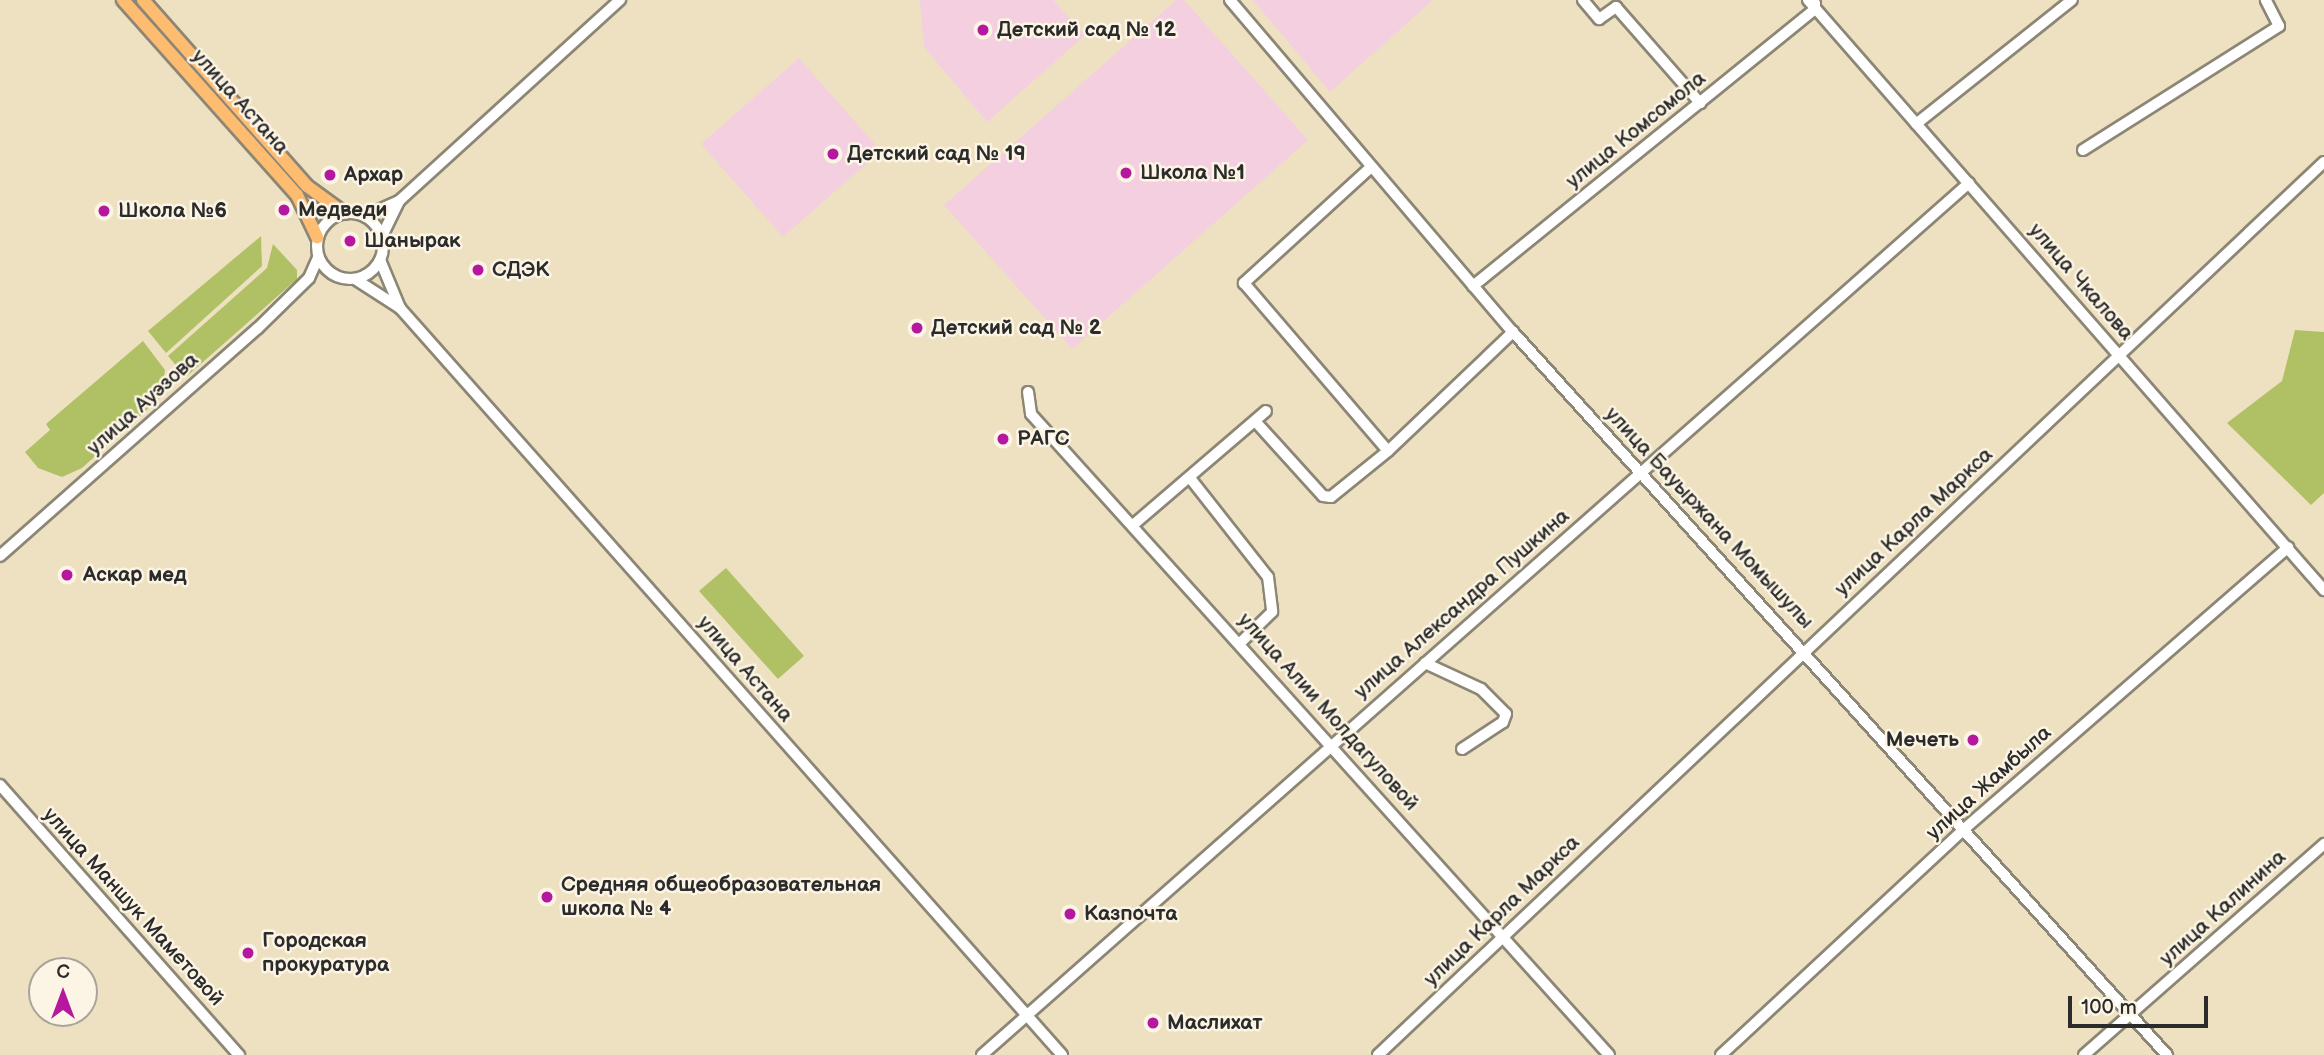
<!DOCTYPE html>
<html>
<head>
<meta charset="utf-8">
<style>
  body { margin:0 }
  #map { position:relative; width:2324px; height:1055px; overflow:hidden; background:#eee1c1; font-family:"Balsamiq Sans",sans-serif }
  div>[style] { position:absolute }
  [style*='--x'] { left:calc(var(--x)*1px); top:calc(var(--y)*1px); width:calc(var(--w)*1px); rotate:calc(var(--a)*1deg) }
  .built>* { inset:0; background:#f3cfe0 }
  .green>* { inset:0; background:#afc164 }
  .roads { filter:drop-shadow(2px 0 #8c8676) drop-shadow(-2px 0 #8c8676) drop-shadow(0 2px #8c8676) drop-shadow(0 -2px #8c8676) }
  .minor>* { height:10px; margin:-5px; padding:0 5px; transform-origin:5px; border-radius:5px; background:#fff }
  .minor>.ring { margin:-5px; padding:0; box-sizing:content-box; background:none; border:10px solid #fff; border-radius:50% }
  .major>* { height:12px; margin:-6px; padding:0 6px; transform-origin:6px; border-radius:6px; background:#febc70 }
  .dots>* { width:19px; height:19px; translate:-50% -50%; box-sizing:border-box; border:4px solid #fcf5e5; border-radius:50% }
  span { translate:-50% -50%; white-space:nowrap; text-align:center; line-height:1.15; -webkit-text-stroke:5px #fcf5e5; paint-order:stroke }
  .poi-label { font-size:21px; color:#2b2b2b; font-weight:700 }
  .left { translate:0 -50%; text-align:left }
  .right { translate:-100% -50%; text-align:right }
  .street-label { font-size:21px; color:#2b2b2b }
  .north { position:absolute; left:28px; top:957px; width:70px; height:70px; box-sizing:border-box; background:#fcf5e5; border:2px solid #a8a49b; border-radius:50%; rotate:0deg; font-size:19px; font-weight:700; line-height:28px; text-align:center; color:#2b2b2b }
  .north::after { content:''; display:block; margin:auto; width:24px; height:32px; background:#b5179e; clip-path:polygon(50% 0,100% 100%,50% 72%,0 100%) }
  .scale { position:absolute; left:2068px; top:996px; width:140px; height:32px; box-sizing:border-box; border:4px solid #2b2b2b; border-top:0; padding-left:9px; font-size:21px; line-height:24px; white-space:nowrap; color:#2b2b2b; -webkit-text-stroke:5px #fcf5e5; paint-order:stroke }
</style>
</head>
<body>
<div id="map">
  <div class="built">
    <div style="clip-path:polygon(920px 0,1053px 0,1085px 35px,987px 122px,924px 47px)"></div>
    <div style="clip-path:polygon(1176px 0,1184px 0,1308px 140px,1072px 349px,944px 205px)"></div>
    <div style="clip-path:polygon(1253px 0,1433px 0,1330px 92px)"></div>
    <div style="clip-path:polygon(799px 58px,881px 151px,783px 237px,701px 144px)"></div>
  </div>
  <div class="green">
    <div style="clip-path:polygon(261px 236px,262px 266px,166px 353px,148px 331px)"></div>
    <div style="clip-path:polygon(273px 244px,297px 270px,297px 279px,186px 377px,168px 356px,267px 268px)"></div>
    <div style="clip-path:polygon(2295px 330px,2324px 332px,2324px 493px,2311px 505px,2227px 423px,2282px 381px)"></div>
    <div style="clip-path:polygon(143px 341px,165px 370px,161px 397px,82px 468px,62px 477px,38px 468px,25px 452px,50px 430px,46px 424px)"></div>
    <div style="clip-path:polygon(726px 568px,804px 656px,778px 679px,699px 591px)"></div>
  </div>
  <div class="roads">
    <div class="minor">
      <div style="--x:1230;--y:0;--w:436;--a:49.6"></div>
      <div style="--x:1513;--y:332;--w:975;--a:47.87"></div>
      <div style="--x:1583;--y:0;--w:25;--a:50"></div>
      <div style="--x:1599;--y:19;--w:21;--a:-35"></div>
      <div style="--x:1616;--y:7;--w:128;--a:48.8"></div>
      <div style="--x:1808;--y:0;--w:784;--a:48.83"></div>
      <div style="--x:1916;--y:124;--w:199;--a:-38.5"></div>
      <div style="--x:2083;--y:150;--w:232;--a:-32.3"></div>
      <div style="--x:2279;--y:26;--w:29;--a:-117"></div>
      <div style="--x:1370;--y:168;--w:171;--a:137.6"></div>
      <div style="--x:1244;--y:283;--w:221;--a:49.4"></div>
      <div class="ring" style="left:317px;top:213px;width:56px;height:56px"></div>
      <div style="--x:365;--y:216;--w:37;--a:-24"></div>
      <div style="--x:382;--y:236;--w:39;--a:-64"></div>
      <div style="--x:399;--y:201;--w:299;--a:-42.3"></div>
      <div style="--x:380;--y:260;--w:52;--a:67.4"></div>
      <div style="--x:355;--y:279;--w:54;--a:32.8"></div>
      <div style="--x:400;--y:308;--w:998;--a:48.45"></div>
      <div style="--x:1473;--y:286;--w:440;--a:-39"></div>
      <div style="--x:1815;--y:9;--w:6;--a:-90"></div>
      <div style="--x:1028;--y:392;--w:22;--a:82"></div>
      <div style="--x:1031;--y:414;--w:863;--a:47.96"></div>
      <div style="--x:1255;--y:421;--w:101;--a:47.8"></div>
      <div style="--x:1323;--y:496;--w:8;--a:7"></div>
      <div style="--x:1331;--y:497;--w:73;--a:-38.9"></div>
      <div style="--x:1388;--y:451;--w:173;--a:-43.6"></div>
      <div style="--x:1190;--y:478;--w:126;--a:51.8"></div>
      <div style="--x:1268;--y:577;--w:35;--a:83"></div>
      <div style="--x:1272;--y:612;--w:45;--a:135.9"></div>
      <div style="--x:1133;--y:525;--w:175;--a:-40.6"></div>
      <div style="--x:0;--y:556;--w:343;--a:-41.5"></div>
      <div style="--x:257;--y:329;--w:73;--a:-44.4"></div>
      <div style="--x:309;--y:278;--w:22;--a:-66"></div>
      <div style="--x:1425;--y:663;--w:62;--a:24.9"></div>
      <div style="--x:1481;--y:689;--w:35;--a:45"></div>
      <div style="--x:1506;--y:714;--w:9;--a:111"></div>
      <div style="--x:1503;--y:722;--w:49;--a:146.6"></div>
      <div style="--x:0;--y:785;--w:361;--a:48.5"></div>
      <div style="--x:982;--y:1055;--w:1317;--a:-41.46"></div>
      <div style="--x:1378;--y:1055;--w:1301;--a:-43.35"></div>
      <div style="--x:1721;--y:1055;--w:330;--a:-42.9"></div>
      <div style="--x:1963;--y:830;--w:431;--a:-41"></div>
      <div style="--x:2084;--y:1055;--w:320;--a:-41.3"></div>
    </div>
    <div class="major">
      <div style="--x:123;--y:0;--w:261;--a:48.3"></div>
      <div style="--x:297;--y:195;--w:47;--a:64.5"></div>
      <div style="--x:143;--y:0;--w:248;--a:48.6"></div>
      <div style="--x:307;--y:186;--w:46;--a:36.1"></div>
    </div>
  </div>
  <div class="dots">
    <div style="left:983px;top:30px;background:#b5179e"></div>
    <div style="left:833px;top:154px;background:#b5179e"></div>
    <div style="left:1126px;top:173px;background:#b5179e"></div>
    <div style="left:330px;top:175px;background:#b5179e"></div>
    <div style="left:284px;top:210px;background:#b5179e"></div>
    <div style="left:104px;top:211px;background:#b5179e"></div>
    <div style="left:350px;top:241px;background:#b5179e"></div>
    <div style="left:478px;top:270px;background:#b5179e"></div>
    <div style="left:917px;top:328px;background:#b5179e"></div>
    <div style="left:1003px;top:439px;background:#b5179e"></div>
    <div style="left:67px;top:575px;background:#b5179e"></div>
    <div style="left:1973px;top:740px;background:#b5179e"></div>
    <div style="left:547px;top:897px;background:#b5179e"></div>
    <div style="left:1070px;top:914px;background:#b5179e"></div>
    <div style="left:248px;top:953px;background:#b5179e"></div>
    <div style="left:1153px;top:1023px;background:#b5179e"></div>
  </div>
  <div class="poi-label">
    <span class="left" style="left:997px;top:30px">Детский сад № 12</span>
    <span class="left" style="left:847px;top:154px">Детский сад № 19</span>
    <span class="left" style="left:1140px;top:173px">Школа №1</span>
    <span class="left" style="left:344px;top:175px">Архар</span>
    <span class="left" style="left:298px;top:210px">Медведи</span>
    <span class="left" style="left:118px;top:211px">Школа №6</span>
    <span class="left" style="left:364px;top:241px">Шанырак</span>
    <span class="left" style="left:492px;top:270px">СДЭК</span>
    <span class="left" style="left:931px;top:328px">Детский сад № 2</span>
    <span class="left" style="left:1017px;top:439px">РАГС</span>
    <span class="left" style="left:83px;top:575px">Аскар мед</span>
    <span class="right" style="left:1959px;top:740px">Мечеть</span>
    <span class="left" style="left:561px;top:897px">Средняя общеобразовательная<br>школа № 4</span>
    <span class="left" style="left:1084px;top:914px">Казпочта</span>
    <span class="left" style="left:262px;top:953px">Городская<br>прокуратура</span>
    <span class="left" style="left:1167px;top:1023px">Маслихат</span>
  </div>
  <div class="street-label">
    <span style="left:240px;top:102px;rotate:48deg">улица Астана</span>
    <span style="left:1636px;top:130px;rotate:-39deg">улица Комсомола</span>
    <span style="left:2081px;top:282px;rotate:49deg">улица Чкалова</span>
    <span style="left:143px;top:404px;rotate:-42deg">улица Ауэзова</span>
    <span style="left:1709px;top:518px;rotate:47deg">улица Бауыржана Момышулы</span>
    <span style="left:1914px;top:522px;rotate:-43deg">улица Карла Маркса</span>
    <span style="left:1462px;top:604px;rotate:-41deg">улица Александра Пушкина</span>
    <span style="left:745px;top:669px;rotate:49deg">улица Астана</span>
    <span style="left:1328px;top:712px;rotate:48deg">улица Алии Молдагуловой</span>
    <span style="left:1989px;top:783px;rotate:-42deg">улица Жамбыла</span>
    <span style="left:133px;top:907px;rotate:48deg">улица Маншук Маметовой</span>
    <span style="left:2223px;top:908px;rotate:-42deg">улица Калинина</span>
    <span style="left:1502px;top:911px;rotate:-44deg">улица Карла Маркса</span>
  </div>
  <div class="north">С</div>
  <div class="scale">100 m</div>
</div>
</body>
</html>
